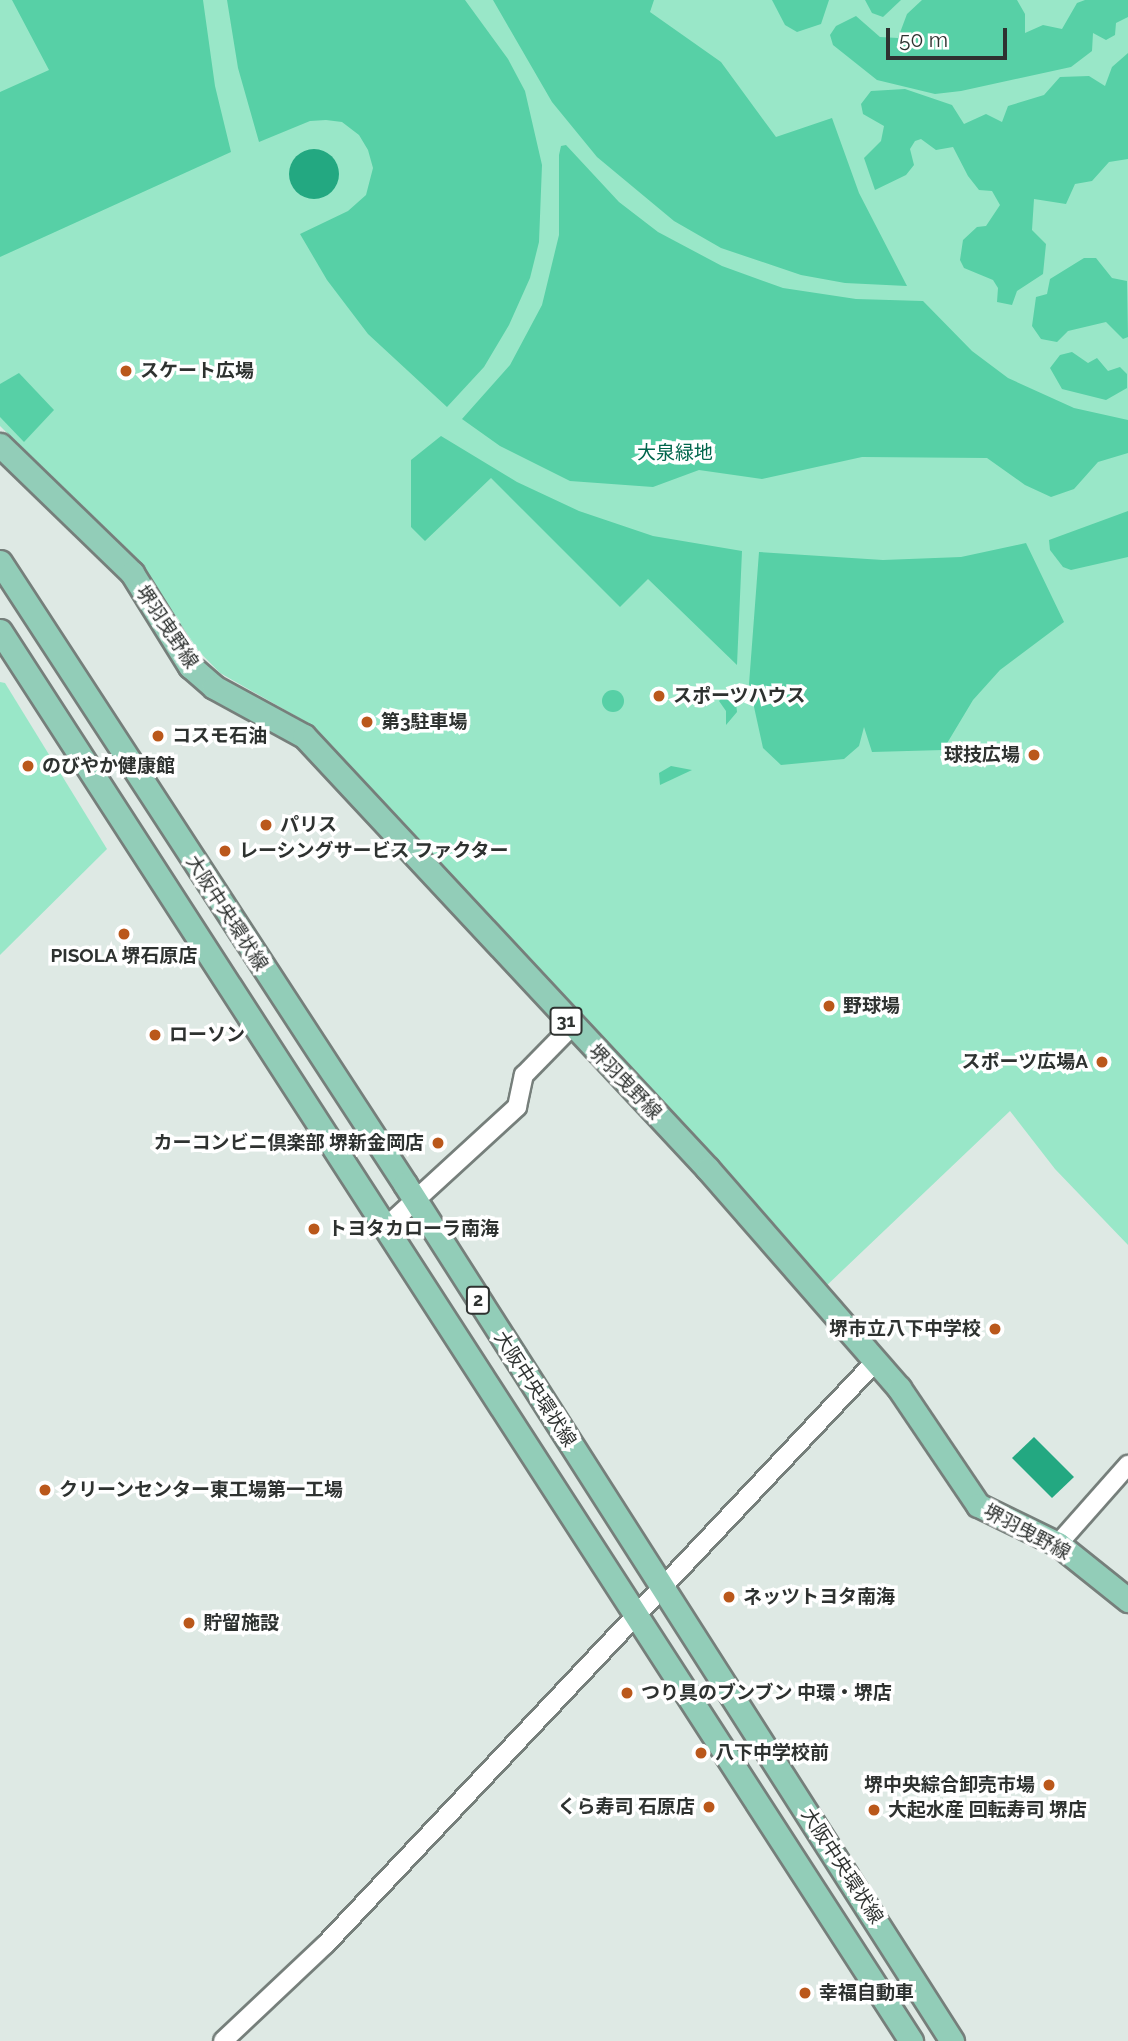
<!DOCTYPE html>
<html>
<head>
<meta charset="utf-8">
<style>
  body { margin:0 }
  #map { position:relative; width:1128px; height:2041px; overflow:hidden; background:#dee9e4; font-family:Raleway,"Noto Sans JP",sans-serif }
  div>[style] { position:absolute }
  [style*='--x'] { left:calc(var(--x)*1px); top:calc(var(--y)*1px); width:calc(var(--w)*1px); rotate:calc(var(--a)*1deg) }
  .green>* { inset:0; background:#99e7c8 }
  .forest>* { inset:0; background:#57d0a6 }
  .round { border-radius:50% }
  .water>* { inset:0; background:#23a881 }
  .roads { filter:drop-shadow(2px 0 #767f7b) drop-shadow(-2px 0 #767f7b) drop-shadow(0 2px #767f7b) drop-shadow(0 -2px #767f7b) }
  .minor>* { height:18px; margin:-9px; padding:0 9px; transform-origin:9px; border-radius:9px; background:#fff }
  .major>* { height:23px; margin:-11.5px; padding:0 11.5px; transform-origin:11.5px; border-radius:11.5px; background:#92cdb8 }
  .dots>* { width:19px; height:19px; translate:-50% -50%; box-sizing:border-box; border:4px solid #fff; border-radius:50% }
  span { translate:-50% -50%; white-space:nowrap; text-align:center; line-height:1.15; -webkit-text-stroke:7px #fff; paint-order:stroke }
  .shield-label span { padding:2px 5px; background:#fff; border:2px solid; border-radius:5px; -webkit-text-stroke-width:0 }
  .shield-label { font-size:18px; color:#2e3230; font-weight:700 }
  .poi-label { font-size:19px; color:#2e3230; font-weight:700 }
  .left { translate:0 -50%; text-align:left }
  .right { translate:-100% -50%; text-align:right }
  .park-label { font-size:19px; color:#00664c }
  .street-label { font-size:19px; color:#2e3230 }
  .scale { position:absolute; left:886px; top:28px; width:121px; height:32px; box-sizing:border-box; border:4px solid #2e3230; border-top:0; padding-left:9px; font-size:21px; line-height:24px; white-space:nowrap; color:#2e3230; -webkit-text-stroke:5px #fff; paint-order:stroke }
</style>
</head>
<body>
<div id="map">
  <div class="green">
    <div style="clip-path:polygon(0 0,1128px 0,1128px 1245px,1055px 1169px,1010px 1111px,824px 1288px,473px 897px,301px 719px,220px 673px,184px 636px,135px 560px,0 426px)"></div>
    <div style="clip-path:polygon(0 682px,5px 683px,107px 849px,0 955px)"></div>
  </div>
  <div class="forest">
    <div style="clip-path:polygon(12px 0,203px 0,215px 86px,231px 152px,0 257px,0 92px,49px 70px)"></div>
    <div style="clip-path:polygon(227px 0,465px 0,508px 59px,525px 91px,542px 165px,539px 242px,530px 278px,509px 325px,484px 367px,447px 407px,368px 334px,327px 280px,300px 234px,348px 211px,366px 195px,373px 168px,368px 150px,359px 135px,342px 122px,326px 120px,310px 121px,259px 142px,238px 68px)"></div>
    <div style="clip-path:polygon(493px 0,654px 0,650px 12px,721px 62px,776px 137px,832px 118px,859px 193px,907px 286px,845px 283px,801px 275px,721px 248px,674px 221px,597px 157px,552px 102px)"></div>
    <div style="clip-path:polygon(772px 0,829px 0,821px 24px,797px 32px,785px 25px)"></div>
    <div style="clip-path:polygon(865px 0,901px 0,883px 17px,872px 13px)"></div>
    <div style="clip-path:polygon(922px 0,1017px 0,1025px 14px,1025px 33px,1043px 25px,1062px 29px,1077px 3px,1085px 0,1128px 0,1128px 17px,1116px 23px,1115px 35px,1106px 40px,1093px 33px,1092px 51px,1071px 67px,961px 91px,935px 94px,877px 80px,833px 45px,830px 35px,836px 26px,856px 16px,880px 37px,898px 38px,907px 14px)"></div>
    <div style="clip-path:polygon(1128px 53px,1128px 159px,1109px 162px,1092px 181px,1075px 184px,1066px 204px,1034px 199px,1032px 230px,1046px 244px,1043px 274px,1017px 291px,1012px 305px,997px 302px,998px 288px,993px 280px,964px 268px,960px 260px,963px 240px,977px 227px,986px 226px,1000px 205px,992px 191px,979px 190px,968px 176px,953px 147px,936px 150px,921px 139px,915px 141px,910px 149px,914px 165px,906px 175px,875px 190px,864px 158px,881px 141px,884px 126px,863px 114px,861px 104px,871px 91px,905px 89px,952px 105px,964px 124px,986px 114px,1002px 122px,1008px 106px,1044px 95px,1060px 77px,1089px 76px,1105px 86px,1112px 67px)"></div>
    <div style="clip-path:polygon(566px 145px,619px 202px,658px 232px,722px 266px,783px 288px,856px 299px,923px 301px,972px 351px,1008px 378px,1074px 408px,1128px 420px,1128px 453px,1098px 462px,1074px 489px,1051px 497px,1025px 485px,987px 458px,862px 457px,762px 479px,699px 470px,653px 487px,570px 481px,500px 446px,462px 419px,510px 365px,542px 305px,559px 235px,559px 155px,561px 146px)"></div>
    <div style="clip-path:polygon(1084px 258px,1096px 258px,1112px 278px,1127px 281px,1128px 337px,1123px 339px,1106px 322px,1068px 331px,1057px 342px,1041px 339px,1032px 326px,1036px 297px,1047px 294px,1050px 279px)"></div>
    <div style="clip-path:polygon(1072px 352px,1088px 363px,1097px 358px,1108px 371px,1120px 367px,1127px 374px,1127px 388px,1106px 400px,1062px 389px,1050px 368px,1060px 355px)"></div>
    <div style="clip-path:polygon(19px 373px,54px 410px,24px 442px,0 417px,0 384px)"></div>
    <div style="clip-path:polygon(441px 436px,517px 482px,579px 511px,653px 536px,742px 551px,737px 665px,648px 579px,620px 607px,491px 478px,425px 541px,411px 527px,411px 460px)"></div>
    <div style="clip-path:polygon(1128px 511px,1128px 557px,1071px 570px,1063px 567px,1050px 550px,1049px 540px)"></div>
    <div style="clip-path:polygon(1026px 543px,1064px 622px,1000px 670px,973px 700px,943px 750px,872px 752px,864px 727px,859px 746px,844px 759px,781px 765px,763px 748px,749px 684px,759px 552px,883px 560px,961px 557px)"></div>
    <div style="clip-path:polygon(734px 684px,737px 712px,726px 725px,726px 711px,719px 701px)"></div>
    <div class="round" style="left:602px;top:690px;width:22px;height:22px"></div>
    <div style="clip-path:polygon(671px 766px,692px 770px,660px 785px,659px 773px)"></div>
  </div>
  <div class="water">
    <div class="round" style="left:289px;top:149px;width:50px;height:50px"></div>
    <div style="clip-path:polygon(1034px 1437px,1074px 1477px,1052px 1498px,1012px 1458px)"></div>
  </div>
  <div class="roads">
    <div class="minor">
      <div style="--x:386;--y:1227;--w:178;--a:-42.5"></div>
      <div style="--x:517;--y:1107;--w:33;--a:-78"></div>
      <div style="--x:524;--y:1075;--w:67;--a:-45.6"></div>
      <div style="--x:1058;--y:1544;--w:106;--a:-48.5"></div>
      <div style="--x:223;--y:2041;--w:140;--a:-43.3"></div>
      <div style="--x:325;--y:1945;--w:800;--a:-46.67"></div>
    </div>
    <div class="major">
      <div style="--x:0;--y:445;--w:184;--a:44.1"></div>
      <div style="--x:132;--y:573;--w:110;--a:58.1"></div>
      <div style="--x:190;--y:666;--w:32;--a:41"></div>
      <div style="--x:214;--y:687;--w:102;--a:28.6"></div>
      <div style="--x:304;--y:736;--w:592;--a:46.98"></div>
      <div style="--x:708;--y:1169;--w:291;--a:48.9"></div>
      <div style="--x:899;--y:1388;--w:141;--a:56"></div>
      <div style="--x:978;--y:1505;--w:89;--a:26"></div>
      <div style="--x:1058;--y:1544;--w:90;--a:38.7"></div>
      <div style="--x:0;--y:562;--w:742;--a:56.93"></div>
      <div style="--x:405;--y:1184;--w:1017;--a:57.45"></div>
      <div style="--x:0;--y:631;--w:1679;--a:57.13"></div>
    </div>
  </div>
  <div class="dots">
    <div style="left:126px;top:371px;background:#ba581b"></div>
    <div style="left:659px;top:696px;background:#ba581b"></div>
    <div style="left:367px;top:722px;background:#ba581b"></div>
    <div style="left:158px;top:736px;background:#ba581b"></div>
    <div style="left:1034px;top:755px;background:#ba581b"></div>
    <div style="left:28px;top:766px;background:#ba581b"></div>
    <div style="left:266px;top:825px;background:#ba581b"></div>
    <div style="left:225px;top:851px;background:#ba581b"></div>
    <div style="left:124px;top:934px;background:#ba581b"></div>
    <div style="left:829px;top:1006px;background:#ba581b"></div>
    <div style="left:155px;top:1035px;background:#ba581b"></div>
    <div style="left:1102px;top:1062px;background:#ba581b"></div>
    <div style="left:438px;top:1143px;background:#ba581b"></div>
    <div style="left:314px;top:1229px;background:#ba581b"></div>
    <div style="left:995px;top:1329px;background:#ba581b"></div>
    <div style="left:45px;top:1490px;background:#ba581b"></div>
    <div style="left:729px;top:1597px;background:#ba581b"></div>
    <div style="left:189px;top:1623px;background:#ba581b"></div>
    <div style="left:627px;top:1693px;background:#ba581b"></div>
    <div style="left:701px;top:1753px;background:#ba581b"></div>
    <div style="left:1049px;top:1785px;background:#ba581b"></div>
    <div style="left:709px;top:1807px;background:#ba581b"></div>
    <div style="left:874px;top:1810px;background:#ba581b"></div>
    <div style="left:805px;top:1993px;background:#ba581b"></div>
  </div>
  <div class="shield-label">
    <span style="left:566px;top:1021px">31</span>
    <span style="left:478px;top:1300px">2</span>
  </div>
  <div class="poi-label">
    <span class="left" style="left:140px;top:371px">スケート広場</span>
    <span class="left" style="left:673px;top:696px">スポーツハウス</span>
    <span class="left" style="left:381px;top:722px">第3駐車場</span>
    <span class="left" style="left:172px;top:736px">コスモ石油</span>
    <span class="right" style="left:1020px;top:755px">球技広場</span>
    <span class="left" style="left:42px;top:766px">のびやか健康館</span>
    <span class="left" style="left:280px;top:825px">パリス</span>
    <span class="left" style="left:239px;top:851px">レーシングサービス ファクター</span>
    <span style="left:124px;top:956px">PISOLA 堺石原店</span>
    <span class="left" style="left:843px;top:1006px">野球場</span>
    <span class="left" style="left:169px;top:1035px">ローソン</span>
    <span class="right" style="left:1088px;top:1062px">スポーツ広場A</span>
    <span class="right" style="left:424px;top:1143px">カーコンビニ倶楽部 堺新金岡店</span>
    <span class="left" style="left:328px;top:1229px">トヨタカローラ南海</span>
    <span class="right" style="left:981px;top:1329px">堺市立八下中学校</span>
    <span class="left" style="left:59px;top:1490px">クリーンセンター東工場第一工場</span>
    <span class="left" style="left:743px;top:1597px">ネッツトヨタ南海</span>
    <span class="left" style="left:203px;top:1623px">貯留施設</span>
    <span class="left" style="left:641px;top:1693px">つり具のブンブン 中環・堺店</span>
    <span class="left" style="left:715px;top:1753px">八下中学校前</span>
    <span class="right" style="left:1035px;top:1785px">堺中央綜合卸売市場</span>
    <span class="right" style="left:695px;top:1807px">くら寿司 石原店</span>
    <span class="left" style="left:888px;top:1810px">大起水産 回転寿司 堺店</span>
    <span class="left" style="left:819px;top:1993px">幸福自動車</span>
  </div>
  <div class="park-label">
    <span style="left:675px;top:453px">大泉緑地</span>
  </div>
  <div class="street-label">
    <span style="left:167px;top:627px;rotate:56deg">堺羽曳野線</span>
    <span style="left:227px;top:913px;rotate:57deg">大阪中央環状線</span>
    <span style="left:625px;top:1082px;rotate:46deg">堺羽曳野線</span>
    <span style="left:535px;top:1389px;rotate:57deg">大阪中央環状線</span>
    <span style="left:1027px;top:1532px;rotate:28deg">堺羽曳野線</span>
    <span style="left:842px;top:1866px;rotate:57deg">大阪中央環状線</span>
  </div>
  <div class="scale">50 m</div>
</div>
</body>
</html>
